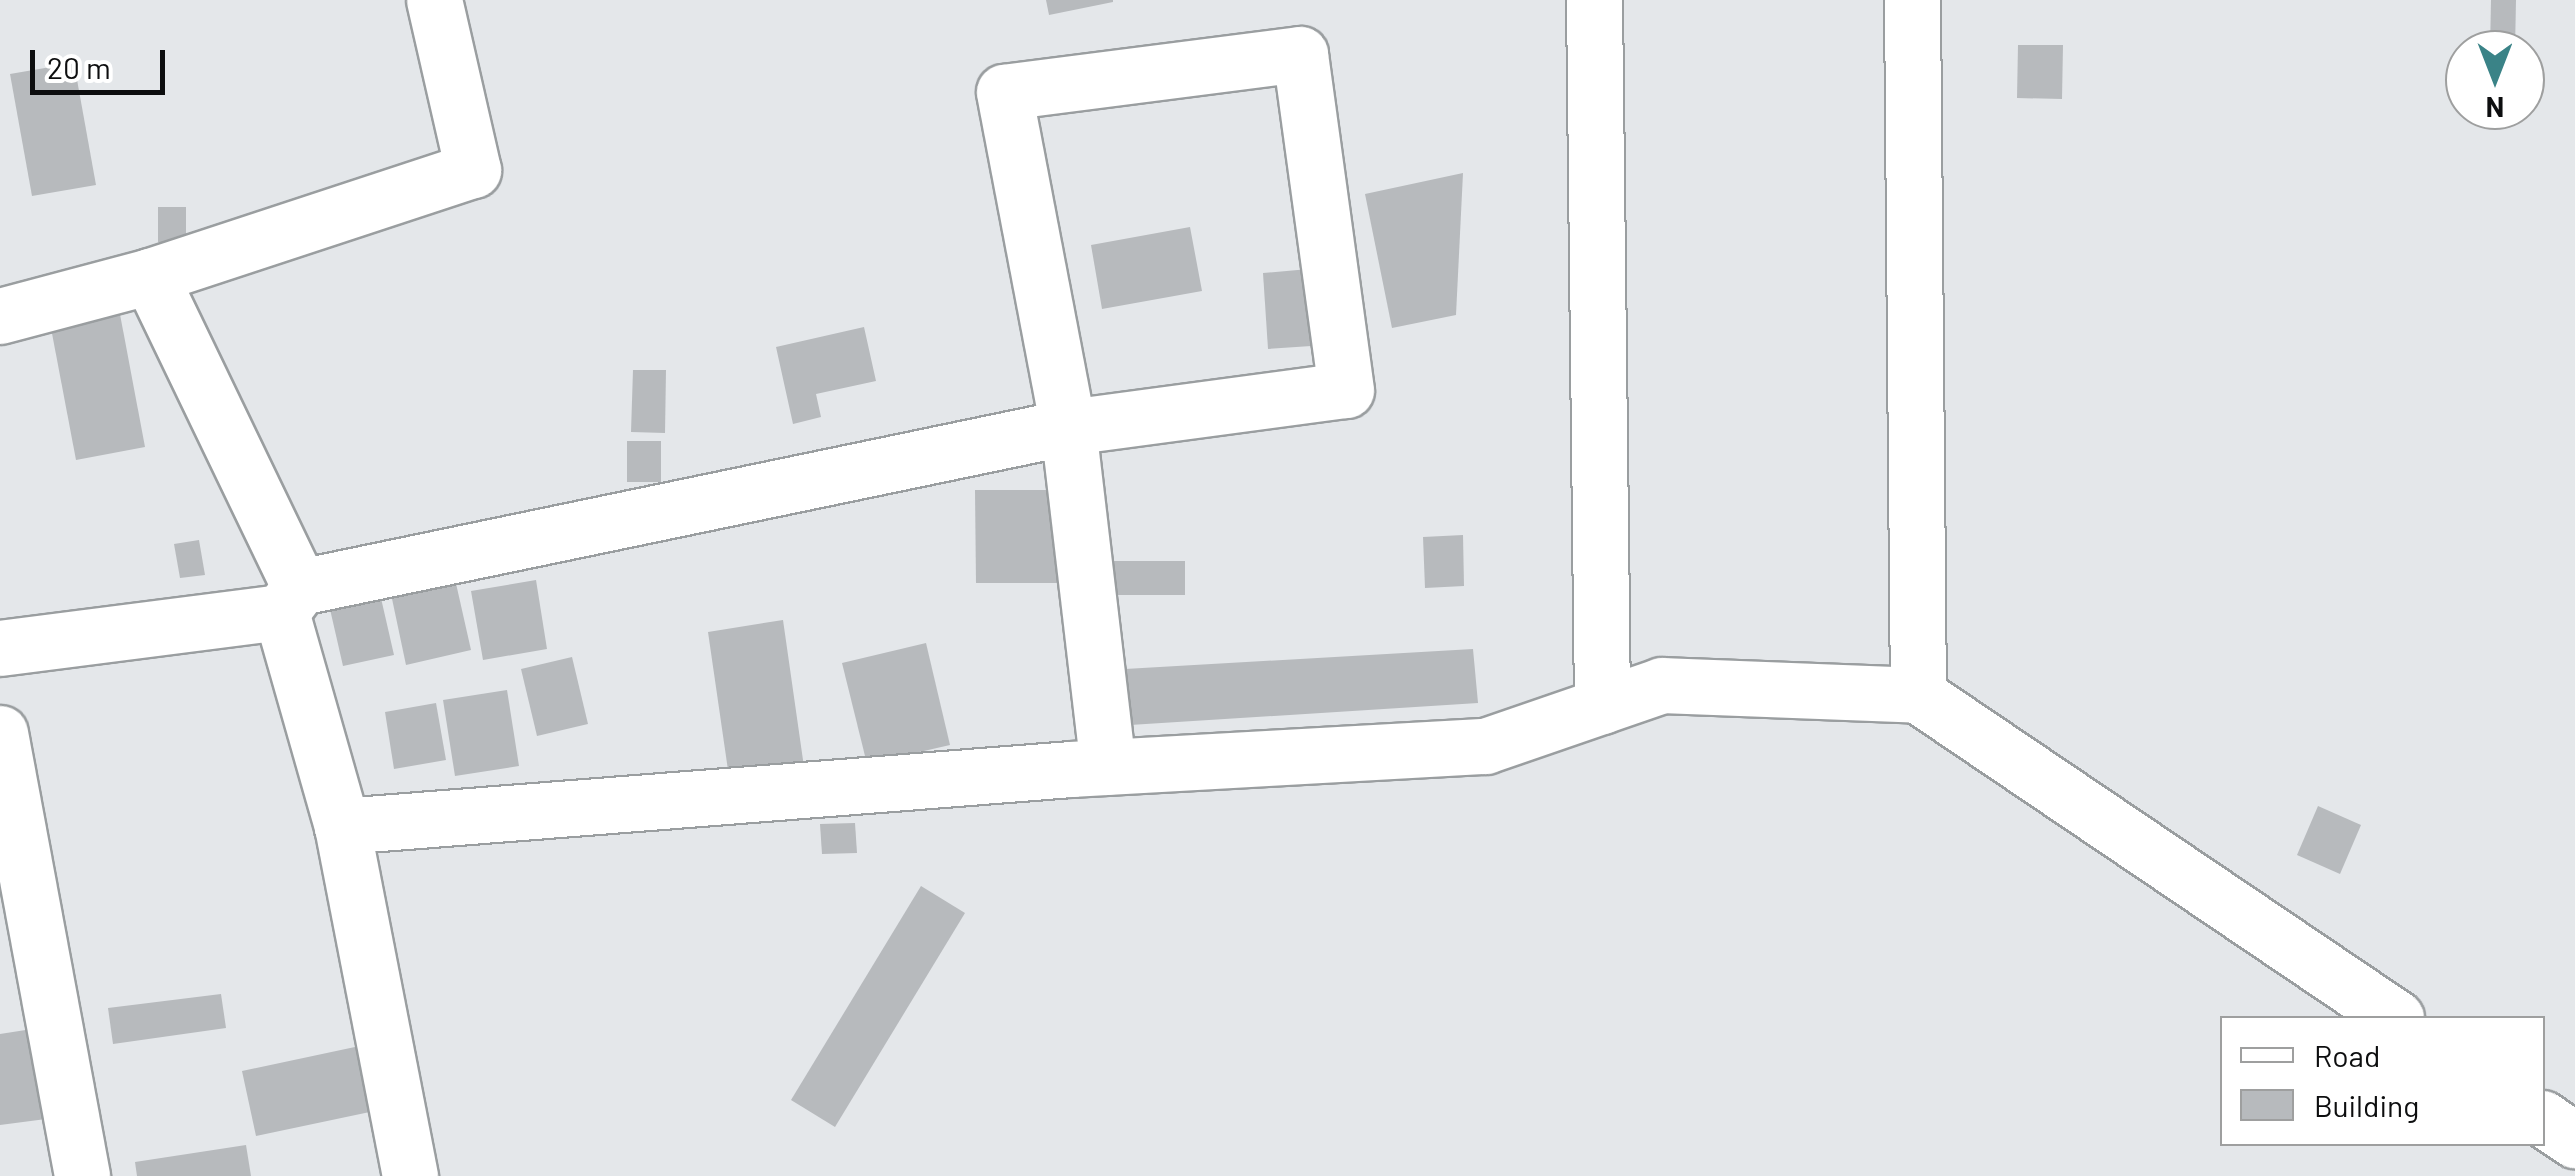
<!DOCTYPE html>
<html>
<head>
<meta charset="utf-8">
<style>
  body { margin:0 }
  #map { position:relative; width:2575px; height:1176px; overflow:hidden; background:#e4e7ea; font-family:Barlow,sans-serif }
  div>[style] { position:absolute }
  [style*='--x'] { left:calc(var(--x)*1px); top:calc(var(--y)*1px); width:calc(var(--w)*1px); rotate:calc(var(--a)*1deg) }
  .building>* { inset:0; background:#b7babd }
  .roads { filter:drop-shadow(2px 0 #9a9ea0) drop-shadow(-2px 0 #9a9ea0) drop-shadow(0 2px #9a9ea0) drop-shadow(0 -2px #9a9ea0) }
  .minor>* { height:55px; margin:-27.5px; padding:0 27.5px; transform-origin:27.5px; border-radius:27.5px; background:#fff }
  span { translate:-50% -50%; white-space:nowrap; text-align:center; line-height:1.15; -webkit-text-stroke:8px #fff; paint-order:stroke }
  .legend { position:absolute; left:2220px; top:1016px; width:325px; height:130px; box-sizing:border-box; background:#fff; border:2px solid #9e9f9f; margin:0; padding:12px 18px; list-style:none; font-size:30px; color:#0d0e0f }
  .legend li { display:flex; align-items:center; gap:20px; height:50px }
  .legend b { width:50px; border:2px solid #9e9f9f }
  .north { position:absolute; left:2445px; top:30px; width:100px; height:100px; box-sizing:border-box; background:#fff; border:2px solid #9e9f9f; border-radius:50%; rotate:180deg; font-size:28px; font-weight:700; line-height:40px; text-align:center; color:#0d0e0f }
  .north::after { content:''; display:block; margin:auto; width:35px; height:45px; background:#3a8387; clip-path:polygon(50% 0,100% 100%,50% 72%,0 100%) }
  .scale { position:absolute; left:30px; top:50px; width:135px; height:45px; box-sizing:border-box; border:5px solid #0d0e0f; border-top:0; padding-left:12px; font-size:30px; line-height:35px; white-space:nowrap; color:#0d0e0f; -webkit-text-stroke:8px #fff; paint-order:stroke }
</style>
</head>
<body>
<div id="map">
  <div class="building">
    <div style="clip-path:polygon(1046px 0,1113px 0,1113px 2px,1049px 15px)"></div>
    <div style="clip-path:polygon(2491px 0,2516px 0,2515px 50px,2490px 50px)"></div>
    <div style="clip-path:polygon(2018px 45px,2063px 45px,2062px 99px,2017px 98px)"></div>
    <div style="clip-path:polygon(74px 63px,96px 185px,32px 196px,10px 74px)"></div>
    <div style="clip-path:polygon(1463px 173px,1456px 315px,1392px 328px,1365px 194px)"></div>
    <div style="clip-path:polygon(158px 207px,186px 207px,186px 242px,158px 242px)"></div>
    <div style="clip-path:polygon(1190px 227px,1202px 291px,1102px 309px,1091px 245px)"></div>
    <div style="clip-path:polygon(1320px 268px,1326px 345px,1268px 349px,1263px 273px)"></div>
    <div style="clip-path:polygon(116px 293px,145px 447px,76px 460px,47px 307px)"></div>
    <div style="clip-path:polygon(864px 327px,876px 381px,816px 394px,821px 417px,793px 424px,776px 347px)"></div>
    <div style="clip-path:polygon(633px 370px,666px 370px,665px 433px,631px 432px)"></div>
    <div style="clip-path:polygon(627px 441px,661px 441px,661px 482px,627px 482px)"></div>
    <div style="clip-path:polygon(975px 490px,1058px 490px,1059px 583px,976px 583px)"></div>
    <div style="clip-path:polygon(1463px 535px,1464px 586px,1425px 588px,1423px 537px)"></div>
    <div style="clip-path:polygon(199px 540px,205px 575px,180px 578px,174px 544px)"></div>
    <div style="clip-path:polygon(1101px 561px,1185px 561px,1185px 595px,1101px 595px)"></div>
    <div style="clip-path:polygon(455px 579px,471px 650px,406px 665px,391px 594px)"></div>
    <div style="clip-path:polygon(536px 580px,547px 649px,483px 660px,471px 591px)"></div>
    <div style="clip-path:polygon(378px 585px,394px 655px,343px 666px,327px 596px)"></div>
    <div style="clip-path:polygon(783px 620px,804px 767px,729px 777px,708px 632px)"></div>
    <div style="clip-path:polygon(926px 643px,950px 745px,867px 764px,842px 663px)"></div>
    <div style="clip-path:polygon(1473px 649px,1478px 703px,1130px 725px,1125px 669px)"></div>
    <div style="clip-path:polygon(572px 657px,588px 724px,537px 736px,521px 669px)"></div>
    <div style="clip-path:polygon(507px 690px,519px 766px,455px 776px,443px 700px)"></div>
    <div style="clip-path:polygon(436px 703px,446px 760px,394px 769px,385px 712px)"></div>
    <div style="clip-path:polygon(2318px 806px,2361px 825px,2340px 874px,2297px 855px)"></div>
    <div style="clip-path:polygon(855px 823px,857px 853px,822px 854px,820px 824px)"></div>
    <div style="clip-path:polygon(921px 886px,965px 913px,835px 1127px,791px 1100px)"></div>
    <div style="clip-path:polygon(221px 994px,226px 1028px,113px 1044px,108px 1008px)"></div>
    <div style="clip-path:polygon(32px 1029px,46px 1119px,0 1125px,0 1034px)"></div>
    <div style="clip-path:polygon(369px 1044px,384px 1109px,256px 1136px,242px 1071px)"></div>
    <div style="clip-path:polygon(246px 1145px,251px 1176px,137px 1176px,135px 1162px)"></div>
  </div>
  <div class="roads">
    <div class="minor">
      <div style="--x:1594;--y:0;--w:706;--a:89.35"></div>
      <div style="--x:1912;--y:0;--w:695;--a:89.51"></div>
      <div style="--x:150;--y:276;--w:345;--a:64.3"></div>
      <div style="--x:0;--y:316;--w:155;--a:-14.9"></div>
      <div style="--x:150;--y:276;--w:340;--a:-18.2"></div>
      <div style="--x:473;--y:170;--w:174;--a:-102.9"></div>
      <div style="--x:281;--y:612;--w:31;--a:-53"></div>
      <div style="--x:300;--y:587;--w:784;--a:-11.77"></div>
      <div style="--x:1068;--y:427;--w:280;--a:-7.6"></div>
      <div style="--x:1346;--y:390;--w:339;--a:-97.8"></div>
      <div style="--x:1300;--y:54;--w:298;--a:172.7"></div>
      <div style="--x:1004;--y:92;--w:341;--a:79.2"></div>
      <div style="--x:1068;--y:427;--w:342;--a:83.3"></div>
      <div style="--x:0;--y:648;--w:283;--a:-7.3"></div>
      <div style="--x:281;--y:612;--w:223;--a:74.1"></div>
      <div style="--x:342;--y:826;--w:731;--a:-4.47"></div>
      <div style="--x:1071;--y:769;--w:415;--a:-3.2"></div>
      <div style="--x:1485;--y:746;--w:187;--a:-19"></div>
      <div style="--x:1662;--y:685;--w:256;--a:2.2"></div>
      <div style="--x:1918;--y:695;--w:577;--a:34.05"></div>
      <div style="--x:0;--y:733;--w:451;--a:79.5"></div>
      <div style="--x:342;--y:826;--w:357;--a:79"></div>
      <div style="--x:2542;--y:1118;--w:40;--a:34"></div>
    </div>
  </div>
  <ul class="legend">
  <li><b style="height:12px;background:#fff"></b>Road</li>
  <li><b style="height:28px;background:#b7babd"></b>Building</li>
  </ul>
  <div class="north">N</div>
  <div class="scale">20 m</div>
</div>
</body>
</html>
